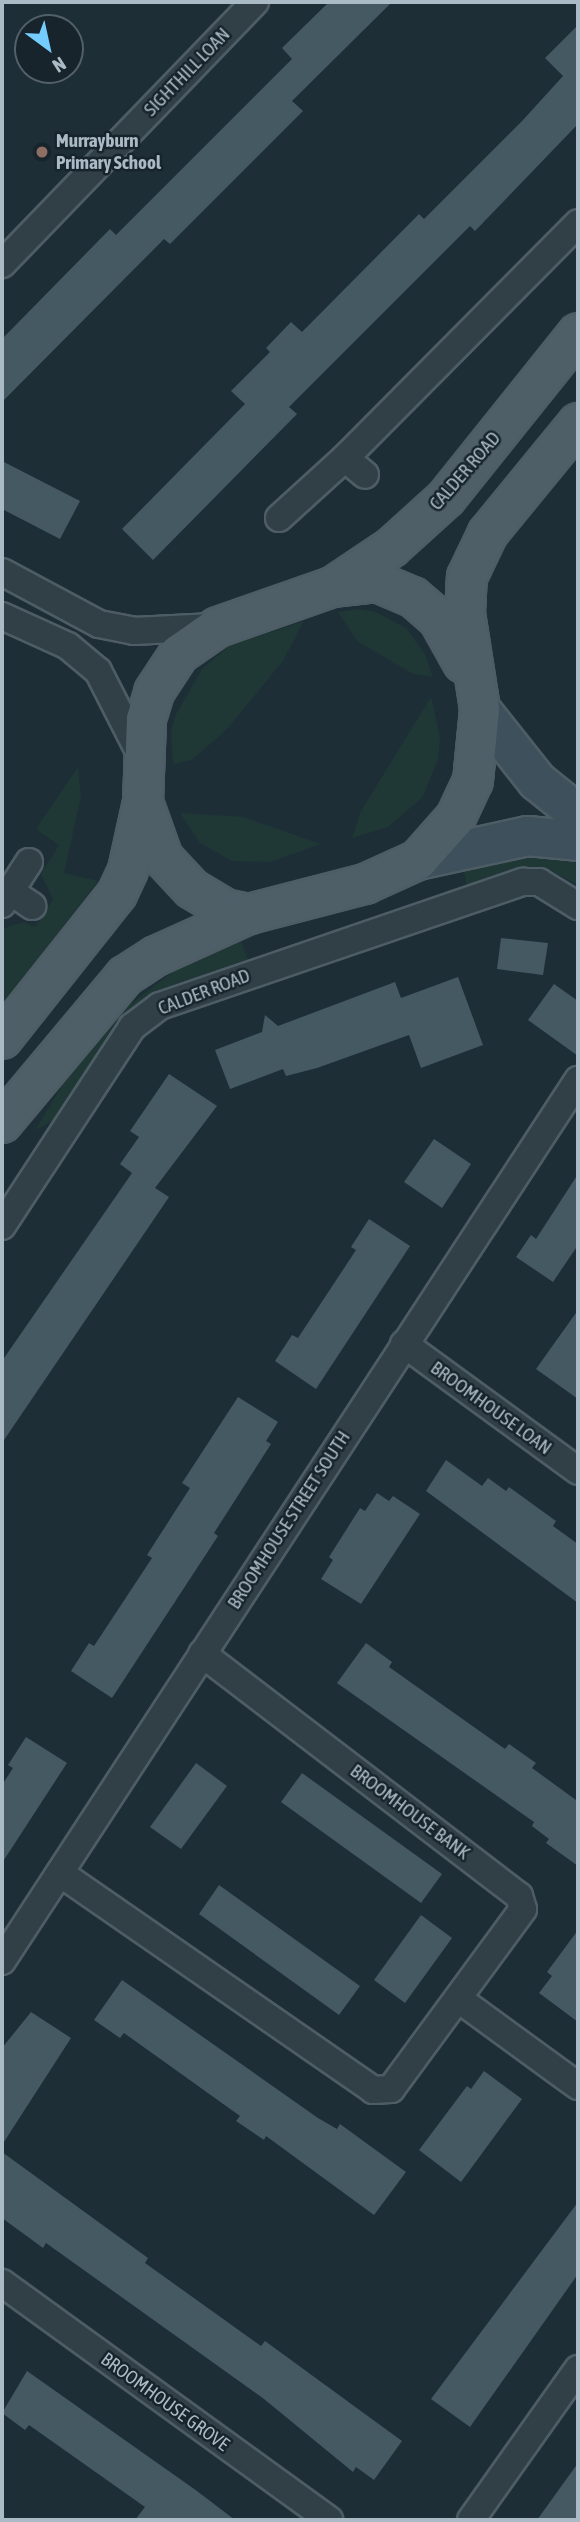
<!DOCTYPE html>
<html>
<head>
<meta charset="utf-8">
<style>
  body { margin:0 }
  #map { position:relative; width:580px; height:2522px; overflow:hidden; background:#1d2e37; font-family:"Asap Condensed",sans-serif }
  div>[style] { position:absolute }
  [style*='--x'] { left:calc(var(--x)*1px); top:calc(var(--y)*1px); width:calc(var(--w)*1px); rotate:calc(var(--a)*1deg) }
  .green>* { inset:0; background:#1f3835 }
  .building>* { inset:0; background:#455963 }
  .roads { filter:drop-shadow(2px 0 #4e5d65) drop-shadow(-2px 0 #4e5d65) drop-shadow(0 2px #4e5d65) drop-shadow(0 -2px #4e5d65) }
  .minor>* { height:26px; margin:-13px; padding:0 13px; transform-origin:13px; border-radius:13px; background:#313f47 }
  .secondary>* { height:38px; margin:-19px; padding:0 19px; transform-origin:19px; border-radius:19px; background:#3e505b }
  .primary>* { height:38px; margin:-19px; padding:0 19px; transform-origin:19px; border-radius:19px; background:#4e5f68 }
  .dots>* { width:19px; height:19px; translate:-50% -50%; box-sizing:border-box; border:4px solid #17242b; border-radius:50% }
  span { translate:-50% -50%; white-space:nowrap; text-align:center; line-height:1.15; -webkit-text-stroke:5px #17242b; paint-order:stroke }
  .street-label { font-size:19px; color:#aabbc5 }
  .poi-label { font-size:19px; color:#aabbc5; font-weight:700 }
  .left { translate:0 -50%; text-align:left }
  .frame { position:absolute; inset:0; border:4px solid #aabbc5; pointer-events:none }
  .north { position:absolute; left:14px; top:14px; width:70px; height:70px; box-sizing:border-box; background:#17242b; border:2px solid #526069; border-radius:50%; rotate:147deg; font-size:19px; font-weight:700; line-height:28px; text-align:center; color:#aabbc5 }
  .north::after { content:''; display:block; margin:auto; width:24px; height:32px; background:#75ccff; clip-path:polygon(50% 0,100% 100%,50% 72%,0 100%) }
</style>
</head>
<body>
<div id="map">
  <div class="green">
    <div style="clip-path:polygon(357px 609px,376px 612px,406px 628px,425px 654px,433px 677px,413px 674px,357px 641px,338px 612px)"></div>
    <div style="clip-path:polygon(304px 621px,283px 661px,227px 729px,192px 760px,173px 764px,171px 730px,176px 714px,202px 669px,229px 646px)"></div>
    <div style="clip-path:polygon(431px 697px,440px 737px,438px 760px,422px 798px,388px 827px,352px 838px,361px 811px)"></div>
    <div style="clip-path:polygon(78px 767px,81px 796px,64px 873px,98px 881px,2px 1006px,2px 929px,23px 922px,35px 927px,53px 899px,41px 874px,59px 845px,36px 829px)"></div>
    <div style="clip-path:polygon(180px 813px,243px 817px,321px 844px,270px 862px,232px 861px,200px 843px)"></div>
    <div style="clip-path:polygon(552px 854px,578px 864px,578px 885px,548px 869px,525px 868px,467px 886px,463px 868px,498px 856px)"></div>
    <div style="clip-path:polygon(241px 941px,248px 960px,170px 986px,132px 1009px,57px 1119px,35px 1130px,72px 1069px,114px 1017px,175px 970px)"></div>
  </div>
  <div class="building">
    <div style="clip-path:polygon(329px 2px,392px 2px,292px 101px,303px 111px,170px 244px,164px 239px,2px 402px,2px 339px,110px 229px,116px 235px,292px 59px,282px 48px)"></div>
    <div style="clip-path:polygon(578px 25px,578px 124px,475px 231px,470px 226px,289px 407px,297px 414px,153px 560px,122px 529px,245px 404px,231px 391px,270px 352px,266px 348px,291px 322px,302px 332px,419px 214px,424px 219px,523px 120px,563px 76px,545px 58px)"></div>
    <div style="clip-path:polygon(2px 461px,80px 501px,60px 539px,2px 509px)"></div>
    <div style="clip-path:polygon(501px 938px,548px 943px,543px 975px,497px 969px)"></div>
    <div style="clip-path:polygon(458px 977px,483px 1045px,421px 1068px,409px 1035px,317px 1068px,286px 1076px,283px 1069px,230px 1089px,215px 1050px,262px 1032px,265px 1015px,278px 1026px,395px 982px,401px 998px)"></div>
    <div style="clip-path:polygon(554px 984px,578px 1001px,578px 1056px,528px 1020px)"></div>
    <div style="clip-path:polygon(169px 1074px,217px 1106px,155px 1188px,169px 1197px,2px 1443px,2px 1361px,132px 1173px,120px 1164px,139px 1137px,130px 1131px)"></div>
    <div style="clip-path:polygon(434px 1139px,471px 1164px,442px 1208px,404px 1182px)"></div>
    <div style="clip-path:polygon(578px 1174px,578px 1245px,553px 1282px,516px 1257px,531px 1235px,536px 1239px)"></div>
    <div style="clip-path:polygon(369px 1219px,410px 1246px,316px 1389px,275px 1361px,292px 1335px,298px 1338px,356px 1250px,351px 1247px)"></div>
    <div style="clip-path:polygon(578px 1310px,578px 1399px,536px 1369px)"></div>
    <div style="clip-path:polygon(238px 1397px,278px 1422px,266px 1441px,271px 1444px,214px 1533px,218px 1536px,112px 1698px,71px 1671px,89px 1643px,94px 1646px,152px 1558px,147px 1555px,190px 1488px,182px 1483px)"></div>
    <div style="clip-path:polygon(446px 1460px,482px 1486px,488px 1478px,506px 1491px,509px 1487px,556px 1521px,553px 1526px,578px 1544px,578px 1603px,426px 1491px)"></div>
    <div style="clip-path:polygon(377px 1493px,389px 1501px,393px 1496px,420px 1514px,361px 1604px,321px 1579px,333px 1560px,329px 1557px,360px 1508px,365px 1511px)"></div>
    <div style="clip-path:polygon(366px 1643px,392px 1662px,389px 1667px,505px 1749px,509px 1744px,536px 1763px,532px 1768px,576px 1800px,578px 1796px,578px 1866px,546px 1843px,549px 1839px,532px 1826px,534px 1822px,337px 1683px)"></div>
    <div style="clip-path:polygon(26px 1737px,67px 1763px,2px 1863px,2px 1785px,13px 1768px,8px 1765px)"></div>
    <div style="clip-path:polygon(196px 1763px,227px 1786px,181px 1849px,150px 1827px)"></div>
    <div style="clip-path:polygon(302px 1773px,442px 1874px,421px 1903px,281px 1802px)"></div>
    <div style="clip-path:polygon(219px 1885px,360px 1986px,339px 2015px,199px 1914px)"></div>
    <div style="clip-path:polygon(421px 1915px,452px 1938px,405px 2003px,374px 1980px)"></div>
    <div style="clip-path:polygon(578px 1930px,578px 2022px,539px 1993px,552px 1976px,547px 1972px)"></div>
    <div style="clip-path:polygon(122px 1980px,318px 2118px,337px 2129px,340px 2124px,406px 2172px,374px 2215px,266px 2136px,264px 2140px,236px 2121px,240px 2116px,124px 2033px,120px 2038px,94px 2020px)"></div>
    <div style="clip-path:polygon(31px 2012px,71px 2038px,2px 2145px,2px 2048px)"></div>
    <div style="clip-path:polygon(484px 2071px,522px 2099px,461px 2182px,419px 2150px,467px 2086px,471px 2089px)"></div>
    <div style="clip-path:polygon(2px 2152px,148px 2258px,145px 2263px,261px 2346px,265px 2341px,402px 2441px,374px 2480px,356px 2467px,353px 2472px,264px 2399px,46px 2243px,43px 2248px,2px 2218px)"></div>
    <div style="clip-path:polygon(578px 2202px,578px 2274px,470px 2427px,431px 2399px)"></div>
    <div style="clip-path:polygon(27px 2371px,197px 2491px,235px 2520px,135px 2520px,145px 2507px,29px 2425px,25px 2430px,2px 2413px)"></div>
    <div style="clip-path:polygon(578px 2463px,578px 2520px,537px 2520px)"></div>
  </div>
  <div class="roads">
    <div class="minor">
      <div style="--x:2;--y:264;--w:364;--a:-46"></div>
      <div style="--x:345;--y:458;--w:26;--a:40"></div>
      <div style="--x:279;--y:518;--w:89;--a:-42.3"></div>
      <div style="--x:345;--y:458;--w:331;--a:-45.2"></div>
      <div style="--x:2;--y:572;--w:110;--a:28.2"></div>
      <div style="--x:99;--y:624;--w:36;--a:11"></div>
      <div style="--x:134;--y:631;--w:79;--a:-2.9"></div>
      <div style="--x:2;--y:616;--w:72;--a:24.4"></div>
      <div style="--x:68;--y:646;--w:39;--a:40"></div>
      <div style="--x:98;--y:671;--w:94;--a:62.9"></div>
      <div style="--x:10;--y:891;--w:27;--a:34"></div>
      <div style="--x:2;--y:904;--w:50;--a:-57.3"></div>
      <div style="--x:2;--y:1226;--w:238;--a:-56.8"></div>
      <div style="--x:132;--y:1027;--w:35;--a:-37"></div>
      <div style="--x:160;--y:1006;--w:384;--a:-18.9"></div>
      <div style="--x:523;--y:882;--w:16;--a:0"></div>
      <div style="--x:539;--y:882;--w:46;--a:31.6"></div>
      <div style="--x:404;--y:1344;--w:215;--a:36.1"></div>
      <div style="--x:60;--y:1873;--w:381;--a:34.7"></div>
      <div style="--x:373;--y:2090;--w:18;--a:-3"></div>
      <div style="--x:391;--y:2089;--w:223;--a:-53.7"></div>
      <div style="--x:523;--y:1909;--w:14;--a:-107"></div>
      <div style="--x:519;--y:1896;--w:399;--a:-142.6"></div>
      <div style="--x:2;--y:1961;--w:1053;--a:-56.82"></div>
      <div style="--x:460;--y:2000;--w:146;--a:36.1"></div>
      <div style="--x:2;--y:2283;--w:404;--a:35.9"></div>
      <div style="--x:471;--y:2520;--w:185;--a:-54.7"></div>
    </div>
    <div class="secondary">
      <div style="--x:480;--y:709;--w:92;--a:51.6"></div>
      <div style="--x:537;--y:781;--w:53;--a:38.8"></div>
      <div style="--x:418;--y:860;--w:113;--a:-12.3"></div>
      <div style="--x:528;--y:836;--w:50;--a:5.7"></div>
    </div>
    <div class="primary">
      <div style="--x:337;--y:584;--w:66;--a:-33.9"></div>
      <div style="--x:392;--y:547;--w:73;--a:-42.2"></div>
      <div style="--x:446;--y:498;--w:211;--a:-51.3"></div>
      <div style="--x:143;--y:802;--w:59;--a:70.3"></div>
      <div style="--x:163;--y:858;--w:42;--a:46.9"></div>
      <div style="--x:192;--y:889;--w:39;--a:31"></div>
      <div style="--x:225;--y:909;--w:25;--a:12"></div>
      <div style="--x:2;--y:1039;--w:185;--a:-51.6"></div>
      <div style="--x:117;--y:894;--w:26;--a:-65"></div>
      <div style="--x:128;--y:870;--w:70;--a:-77.6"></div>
      <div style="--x:143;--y:802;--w:83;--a:-87.9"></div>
      <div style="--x:146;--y:719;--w:28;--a:-73"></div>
      <div style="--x:154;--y:692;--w:45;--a:-56.7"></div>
      <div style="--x:179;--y:654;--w:47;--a:-34.7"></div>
      <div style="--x:218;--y:627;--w:121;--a:-19.3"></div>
      <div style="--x:332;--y:587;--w:45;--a:-6.3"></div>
      <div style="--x:377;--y:582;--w:39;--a:23"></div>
      <div style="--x:413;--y:597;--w:35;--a:41"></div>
      <div style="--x:439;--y:620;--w:49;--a:60.8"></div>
      <div style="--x:2;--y:1123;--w:192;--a:-50.1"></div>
      <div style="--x:125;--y:976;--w:37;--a:-33"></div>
      <div style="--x:156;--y:956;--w:102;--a:-24.3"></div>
      <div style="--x:249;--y:914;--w:120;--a:-14.5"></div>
      <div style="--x:365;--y:884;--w:58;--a:-24.4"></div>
      <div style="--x:418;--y:860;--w:57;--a:-48.5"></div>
      <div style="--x:456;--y:817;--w:40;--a:-65"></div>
      <div style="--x:473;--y:781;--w:72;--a:-84.4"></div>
      <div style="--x:480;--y:709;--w:97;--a:-98.9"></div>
      <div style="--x:465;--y:613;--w:36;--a:-87"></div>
      <div style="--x:467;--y:577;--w:49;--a:-64.5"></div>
      <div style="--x:488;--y:533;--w:142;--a:-50.7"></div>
    </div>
  </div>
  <div class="dots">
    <div style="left:42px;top:152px;background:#8d6e63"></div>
  </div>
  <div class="street-label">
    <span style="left:187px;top:72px;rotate:-46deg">SIGHTHILL LOAN</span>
    <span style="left:465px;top:471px;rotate:-49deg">CALDER ROAD</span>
    <span style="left:204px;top:992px;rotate:-21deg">CALDER ROAD</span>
    <span style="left:491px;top:1408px;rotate:36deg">BROOMHOUSE LOAN</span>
    <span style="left:289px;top:1520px;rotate:-57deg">BROOMHOUSE STREET SOUTH</span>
    <span style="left:410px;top:1812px;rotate:37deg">BROOMHOUSE BANK</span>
    <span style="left:165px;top:2402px;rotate:36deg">BROOMHOUSE GROVE</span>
  </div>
  <div class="poi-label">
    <span class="left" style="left:56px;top:152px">Murrayburn<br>Primary School</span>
  </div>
  <div class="frame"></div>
  <div class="north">N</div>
</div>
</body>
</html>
